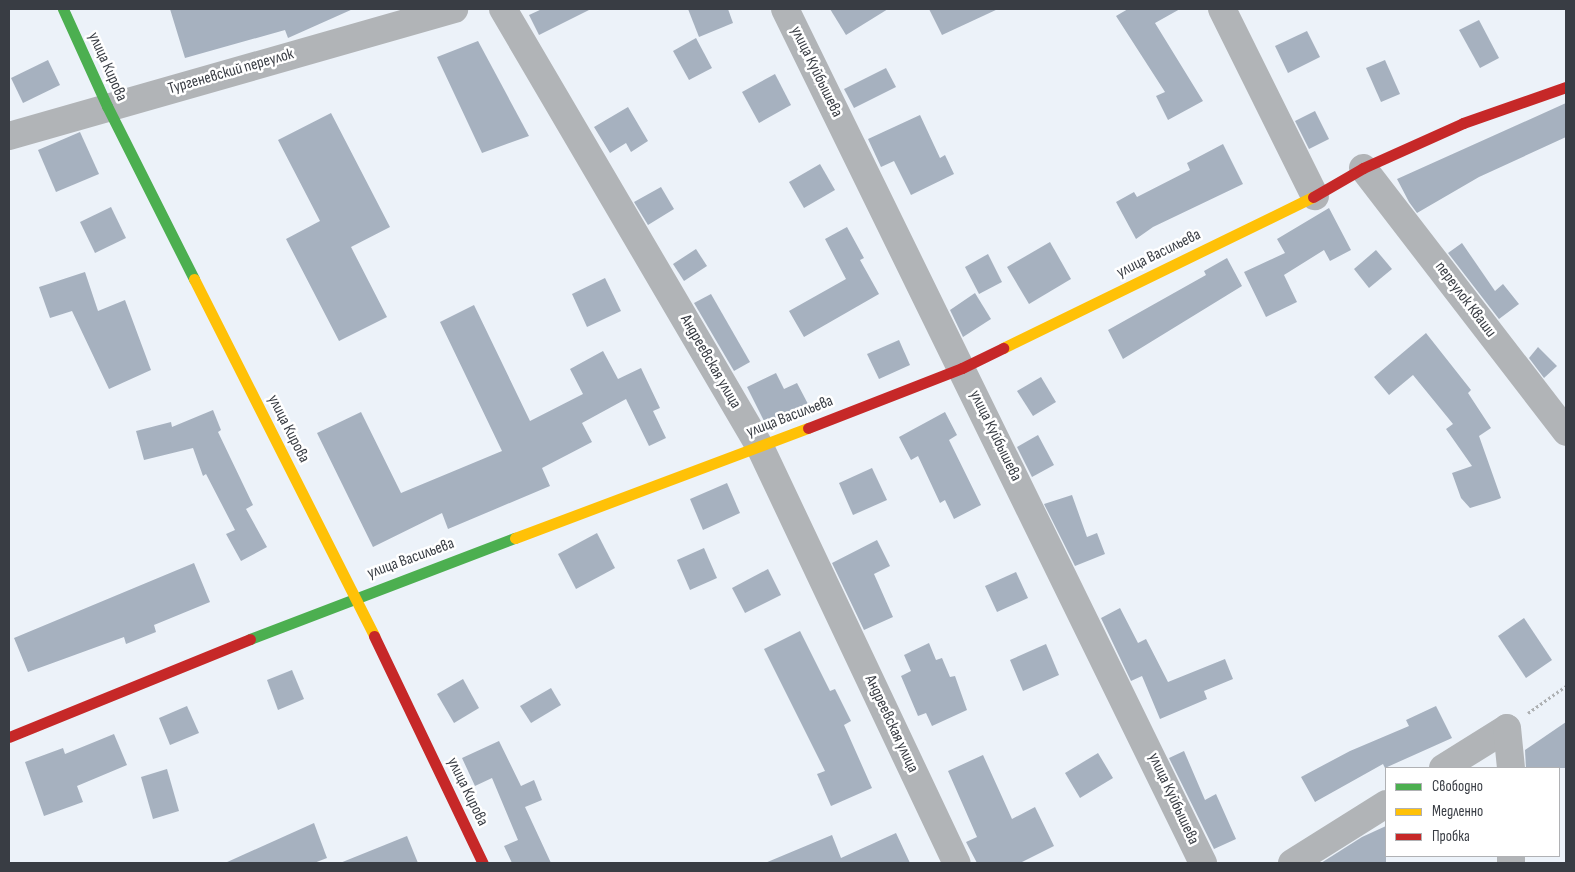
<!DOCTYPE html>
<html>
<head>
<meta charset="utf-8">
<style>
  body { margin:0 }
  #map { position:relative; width:1575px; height:872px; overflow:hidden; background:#ecf2f9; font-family:"Sofia Sans Condensed",sans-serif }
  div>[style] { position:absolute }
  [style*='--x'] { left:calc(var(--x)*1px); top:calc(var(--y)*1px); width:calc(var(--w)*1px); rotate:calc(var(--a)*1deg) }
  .building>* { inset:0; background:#a6b1bf }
  .path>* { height:3px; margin-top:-1.5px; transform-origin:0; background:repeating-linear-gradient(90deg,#adb0b2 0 2.5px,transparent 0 5px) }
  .street>* { height:28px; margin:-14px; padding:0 14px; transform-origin:14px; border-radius:14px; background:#b1b4b7 }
  .fast>* { height:11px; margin:-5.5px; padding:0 5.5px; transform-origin:5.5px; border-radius:5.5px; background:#4caf50 }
  .slow>* { height:11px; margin:-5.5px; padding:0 5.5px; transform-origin:5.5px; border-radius:5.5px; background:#ffc107 }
  .jam>* { height:11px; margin:-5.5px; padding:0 5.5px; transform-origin:5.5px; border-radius:5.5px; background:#c62828 }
  span { translate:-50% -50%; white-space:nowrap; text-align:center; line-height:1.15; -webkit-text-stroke:5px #fff; paint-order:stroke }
  .street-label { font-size:16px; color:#393d44 }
  .frame { position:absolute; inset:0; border:10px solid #393d44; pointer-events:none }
  .legend { position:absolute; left:1385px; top:767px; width:175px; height:90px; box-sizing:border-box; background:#fff; border:1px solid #b0b1b4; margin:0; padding:6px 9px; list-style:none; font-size:15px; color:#393d44 }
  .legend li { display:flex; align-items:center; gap:10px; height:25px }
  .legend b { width:25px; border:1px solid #b0b1b4 }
</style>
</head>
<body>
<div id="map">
  <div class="building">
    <div style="clip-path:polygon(170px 9px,353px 9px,288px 38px,285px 30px,185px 58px)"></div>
    <div style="clip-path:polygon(542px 9px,591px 9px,539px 35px,529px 15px)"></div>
    <div style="clip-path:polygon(688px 9px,728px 9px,733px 23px,699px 37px)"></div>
    <div style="clip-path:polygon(830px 9px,888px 9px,846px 35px)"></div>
    <div style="clip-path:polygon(929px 9px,998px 9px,942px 35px)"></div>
    <div style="clip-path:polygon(1128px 9px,1180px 9px,1155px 23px,1203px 101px,1168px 120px,1156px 96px,1165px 92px,1116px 16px)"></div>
    <div style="clip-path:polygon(1479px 20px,1499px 58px,1480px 68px,1459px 30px)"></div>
    <div style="clip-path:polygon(1307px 31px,1320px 57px,1288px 73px,1275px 46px)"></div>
    <div style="clip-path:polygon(696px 38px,712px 68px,689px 80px,673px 51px)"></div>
    <div style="clip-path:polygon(478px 41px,529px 136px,482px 153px,437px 57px)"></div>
    <div style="clip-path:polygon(48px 60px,60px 85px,23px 103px,11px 78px)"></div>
    <div style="clip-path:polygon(1385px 60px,1400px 94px,1381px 102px,1366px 68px)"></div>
    <div style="clip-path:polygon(886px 68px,896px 87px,854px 108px,844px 89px)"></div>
    <div style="clip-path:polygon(775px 74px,791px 105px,759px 123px,742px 92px)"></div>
    <div style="clip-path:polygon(1566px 103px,1566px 137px,1479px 177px,1417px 213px,1409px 202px,1397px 179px)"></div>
    <div style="clip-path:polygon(628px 107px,648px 141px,631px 152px,626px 143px,610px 153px,594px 127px)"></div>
    <div style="clip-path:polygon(1315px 111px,1329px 139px,1309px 149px,1295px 121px)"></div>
    <div style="clip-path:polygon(331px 113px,390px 227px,351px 247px,387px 317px,339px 341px,286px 239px,320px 221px,278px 140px)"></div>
    <div style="clip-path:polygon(920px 115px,940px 158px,945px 155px,954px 174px,911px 195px,894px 161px,881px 167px,868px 139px)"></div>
    <div style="clip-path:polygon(80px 132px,99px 174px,56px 192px,38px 150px)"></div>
    <div style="clip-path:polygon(1223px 144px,1243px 184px,1153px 227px,1136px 239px,1116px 202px,1134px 192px,1137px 197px,1190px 170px,1187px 163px)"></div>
    <div style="clip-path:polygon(820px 164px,835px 190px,804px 208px,789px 182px)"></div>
    <div style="clip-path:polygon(661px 187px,674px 209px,648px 225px,634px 202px)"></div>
    <div style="clip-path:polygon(111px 207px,126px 238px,95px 253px,80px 222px)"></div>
    <div style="clip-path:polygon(1329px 208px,1351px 250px,1330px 261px,1324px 250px,1284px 275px,1297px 302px,1266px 317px,1244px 272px,1285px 253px,1277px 239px)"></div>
    <div style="clip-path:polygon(847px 227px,864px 258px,860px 260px,879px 294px,804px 337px,789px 311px,846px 279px,825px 239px)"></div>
    <div style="clip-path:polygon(1050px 242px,1071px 279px,1029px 304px,1007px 267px)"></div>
    <div style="clip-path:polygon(1462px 243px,1495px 291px,1503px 284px,1519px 304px,1499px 319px,1448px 253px)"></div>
    <div style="clip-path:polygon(696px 249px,707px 266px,684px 281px,673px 264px)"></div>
    <div style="clip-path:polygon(1376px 250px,1392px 269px,1369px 288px,1354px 269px)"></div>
    <div style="clip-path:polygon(988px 254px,1002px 282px,979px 294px,965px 267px)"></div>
    <div style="clip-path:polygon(1227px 258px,1242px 286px,1123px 359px,1108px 330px,1206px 275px,1204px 271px)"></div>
    <div style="clip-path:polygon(85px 272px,98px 311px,125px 300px,151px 370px,109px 389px,72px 311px,50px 318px,39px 287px)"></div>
    <div style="clip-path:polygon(605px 278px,621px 311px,587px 327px,572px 294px)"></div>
    <div style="clip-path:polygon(975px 293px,991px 319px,963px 337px,950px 310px)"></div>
    <div style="clip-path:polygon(711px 294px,750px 362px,734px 371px,694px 303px)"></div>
    <div style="clip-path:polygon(474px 305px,530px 421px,583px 394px,570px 369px,603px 351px,618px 379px,641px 368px,660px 408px,653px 411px,666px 438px,649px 446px,626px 399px,582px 423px,592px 442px,542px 468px,550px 486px,448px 529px,442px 513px,373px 547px,317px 433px,361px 412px,401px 493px,502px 451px,440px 322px)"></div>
    <div style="clip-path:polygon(1426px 333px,1471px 390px,1468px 393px,1491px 428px,1479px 436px,1501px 498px,1496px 500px,1470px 508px,1461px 498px,1452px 473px,1472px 466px,1446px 429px,1453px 424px,1413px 375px,1389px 395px,1374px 377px)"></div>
    <div style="clip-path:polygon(899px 340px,910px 365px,879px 379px,867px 354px)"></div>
    <div style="clip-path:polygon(1538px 347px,1557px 366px,1544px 378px,1529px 358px)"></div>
    <div style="clip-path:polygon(776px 373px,784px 389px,797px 383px,808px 404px,766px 425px,747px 387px)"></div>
    <div style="clip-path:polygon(1041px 377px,1056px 402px,1033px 416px,1017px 391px)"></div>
    <div style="clip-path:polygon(213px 410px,221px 430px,218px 432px,253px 505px,246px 509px,267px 547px,241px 561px,226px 534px,235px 530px,206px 474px,203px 476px,193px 448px,144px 460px,136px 431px,171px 422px,172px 427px)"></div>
    <div style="clip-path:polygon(945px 412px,957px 435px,949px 440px,981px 505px,954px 519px,945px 500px,940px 503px,918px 456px,911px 460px,899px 437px)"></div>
    <div style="clip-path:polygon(1038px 435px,1054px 465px,1032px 477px,1017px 447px)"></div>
    <div style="clip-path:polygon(872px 468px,887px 500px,853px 515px,839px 483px)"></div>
    <div style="clip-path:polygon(727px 483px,740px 513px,703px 530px,690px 499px)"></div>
    <div style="clip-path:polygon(1072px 495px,1087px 537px,1097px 533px,1105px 554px,1075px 566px,1044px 504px)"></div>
    <div style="clip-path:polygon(597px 533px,615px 568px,576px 589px,558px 554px)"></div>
    <div style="clip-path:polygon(877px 540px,890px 566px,874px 574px,893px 617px,864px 630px,832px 563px)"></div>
    <div style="clip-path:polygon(704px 548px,717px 578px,690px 590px,677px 560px)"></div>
    <div style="clip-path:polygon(194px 563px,210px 602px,154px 625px,156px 632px,126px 644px,124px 637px,28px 672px,14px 638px)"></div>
    <div style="clip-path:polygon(768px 569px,781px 595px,745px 613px,732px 588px)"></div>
    <div style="clip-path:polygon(1016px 572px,1028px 598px,997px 612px,985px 586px)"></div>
    <div style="clip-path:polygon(1120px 608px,1138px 643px,1146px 639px,1168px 682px,1225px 659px,1233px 679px,1204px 691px,1207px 699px,1160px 719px,1142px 676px,1131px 681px,1101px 618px)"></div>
    <div style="clip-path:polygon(1524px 618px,1552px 660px,1526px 678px,1498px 636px)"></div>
    <div style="clip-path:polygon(800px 631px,830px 691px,835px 689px,851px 721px,844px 725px,872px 788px,831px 806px,817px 774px,825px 771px,764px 649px)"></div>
    <div style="clip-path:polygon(929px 643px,936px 660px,942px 658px,950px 677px,955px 676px,967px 710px,932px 726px,926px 713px,918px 716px,901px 676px,911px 671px,904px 655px)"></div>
    <div style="clip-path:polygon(1046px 644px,1059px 675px,1023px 691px,1010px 660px)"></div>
    <div style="clip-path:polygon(292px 670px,304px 699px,278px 710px,267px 680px)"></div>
    <div style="clip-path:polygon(463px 679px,479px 708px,454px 723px,437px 694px)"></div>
    <div style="clip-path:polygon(551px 688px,561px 705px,531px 723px,520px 706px)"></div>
    <div style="clip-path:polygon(187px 706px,199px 733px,170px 745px,159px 718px)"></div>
    <div style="clip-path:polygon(1436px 706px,1452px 738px,1385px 768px,1383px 764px,1315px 802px,1301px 777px,1350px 751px,1409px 726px,1406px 720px)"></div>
    <div style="clip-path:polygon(1566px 722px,1566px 768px,1526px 768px,1525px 750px)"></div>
    <div style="clip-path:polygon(114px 734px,127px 765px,77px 786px,83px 802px,44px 816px,25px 762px,63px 748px,65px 754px)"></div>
    <div style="clip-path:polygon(499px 741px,521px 786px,534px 780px,542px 800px,525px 807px,551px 863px,512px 863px,504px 846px,518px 840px,492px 778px,475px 786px,462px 758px)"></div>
    <div style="clip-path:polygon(1184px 751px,1205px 800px,1216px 794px,1236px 839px,1214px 849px,1169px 758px)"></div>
    <div style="clip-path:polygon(1098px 753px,1113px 778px,1080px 798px,1065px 773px)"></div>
    <div style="clip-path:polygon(983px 755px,1012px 819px,1035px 807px,1054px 846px,1020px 863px,977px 863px,966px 842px,977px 837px,948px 771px)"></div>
    <div style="clip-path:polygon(167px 769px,179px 811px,153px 819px,141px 777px)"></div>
    <div style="clip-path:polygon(314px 823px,327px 858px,314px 863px,225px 863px)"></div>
    <div style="clip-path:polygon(1386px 826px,1386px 863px,1321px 863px,1362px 837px)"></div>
    <div style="clip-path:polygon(896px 833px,910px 863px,765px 863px,832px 835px,841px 858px)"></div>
    <div style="clip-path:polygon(407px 836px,418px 863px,340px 863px)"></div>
  </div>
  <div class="path">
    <div style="--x:1528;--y:713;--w:47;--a:-35.4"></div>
  </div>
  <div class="street">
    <div style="--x:503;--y:9;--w:508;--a:59.6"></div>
    <div style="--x:760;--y:447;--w:460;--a:64.7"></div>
    <div style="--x:785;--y:9;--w:951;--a:63.92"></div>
    <div style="--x:1222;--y:9;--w:209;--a:63.6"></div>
    <div style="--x:9;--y:136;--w:463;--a:-15.9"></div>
    <div style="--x:1363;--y:168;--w:333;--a:52.4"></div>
    <div style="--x:1443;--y:768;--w:75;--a:-32"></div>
    <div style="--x:1507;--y:728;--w:40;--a:84.3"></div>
    <div style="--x:1292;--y:863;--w:111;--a:-32.1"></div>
    <div style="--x:1511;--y:863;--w:7;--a:-90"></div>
  </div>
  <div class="fast">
    <div style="--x:63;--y:9;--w:107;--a:65.6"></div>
    <div style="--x:107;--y:106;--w:194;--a:63.3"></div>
    <div style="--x:250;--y:639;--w:284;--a:-20.9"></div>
  </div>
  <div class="slow">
    <div style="--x:194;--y:279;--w:400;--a:63.2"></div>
    <div style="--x:1003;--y:348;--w:345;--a:-26"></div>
    <div style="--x:515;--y:538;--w:313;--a:-20.6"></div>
  </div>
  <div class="jam">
    <div style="--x:1313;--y:197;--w:58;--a:-30.1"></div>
    <div style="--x:1363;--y:168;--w:110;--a:-24.2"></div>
    <div style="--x:1463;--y:123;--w:109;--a:-19.3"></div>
    <div style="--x:808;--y:428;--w:165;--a:-21.3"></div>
    <div style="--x:962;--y:368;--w:46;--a:-26"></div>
    <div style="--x:374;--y:636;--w:252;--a:64.4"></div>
    <div style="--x:9;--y:737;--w:260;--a:-22.1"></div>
  </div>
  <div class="street-label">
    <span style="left:107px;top:67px;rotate:66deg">улица Кирова</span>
    <span style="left:231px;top:72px;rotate:-16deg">Тургеневский переулок</span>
    <span style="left:816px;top:72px;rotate:64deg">улица Куйбышева</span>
    <span style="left:1159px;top:254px;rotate:-26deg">улица Васильева</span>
    <span style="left:1465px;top:300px;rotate:53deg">переулок Кваши</span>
    <span style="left:710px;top:362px;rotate:60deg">Андреевская улица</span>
    <span style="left:790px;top:417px;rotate:-21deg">улица Васильева</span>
    <span style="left:288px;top:429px;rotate:63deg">улица Кирова</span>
    <span style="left:995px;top:436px;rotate:64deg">улица Куйбышева</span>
    <span style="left:411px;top:559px;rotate:-20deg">улица Васильева</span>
    <span style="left:891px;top:724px;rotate:65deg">Андреевская улица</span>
    <span style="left:467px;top:792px;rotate:64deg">улица Кирова</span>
    <span style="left:1173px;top:799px;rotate:65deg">улица Куйбышева</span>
  </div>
  <div class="frame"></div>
  <ul class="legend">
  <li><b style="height:6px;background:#4caf50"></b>Свободно</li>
  <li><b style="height:6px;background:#ffc107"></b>Медленно</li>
  <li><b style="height:6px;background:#c62828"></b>Пробка</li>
  </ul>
</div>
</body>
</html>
